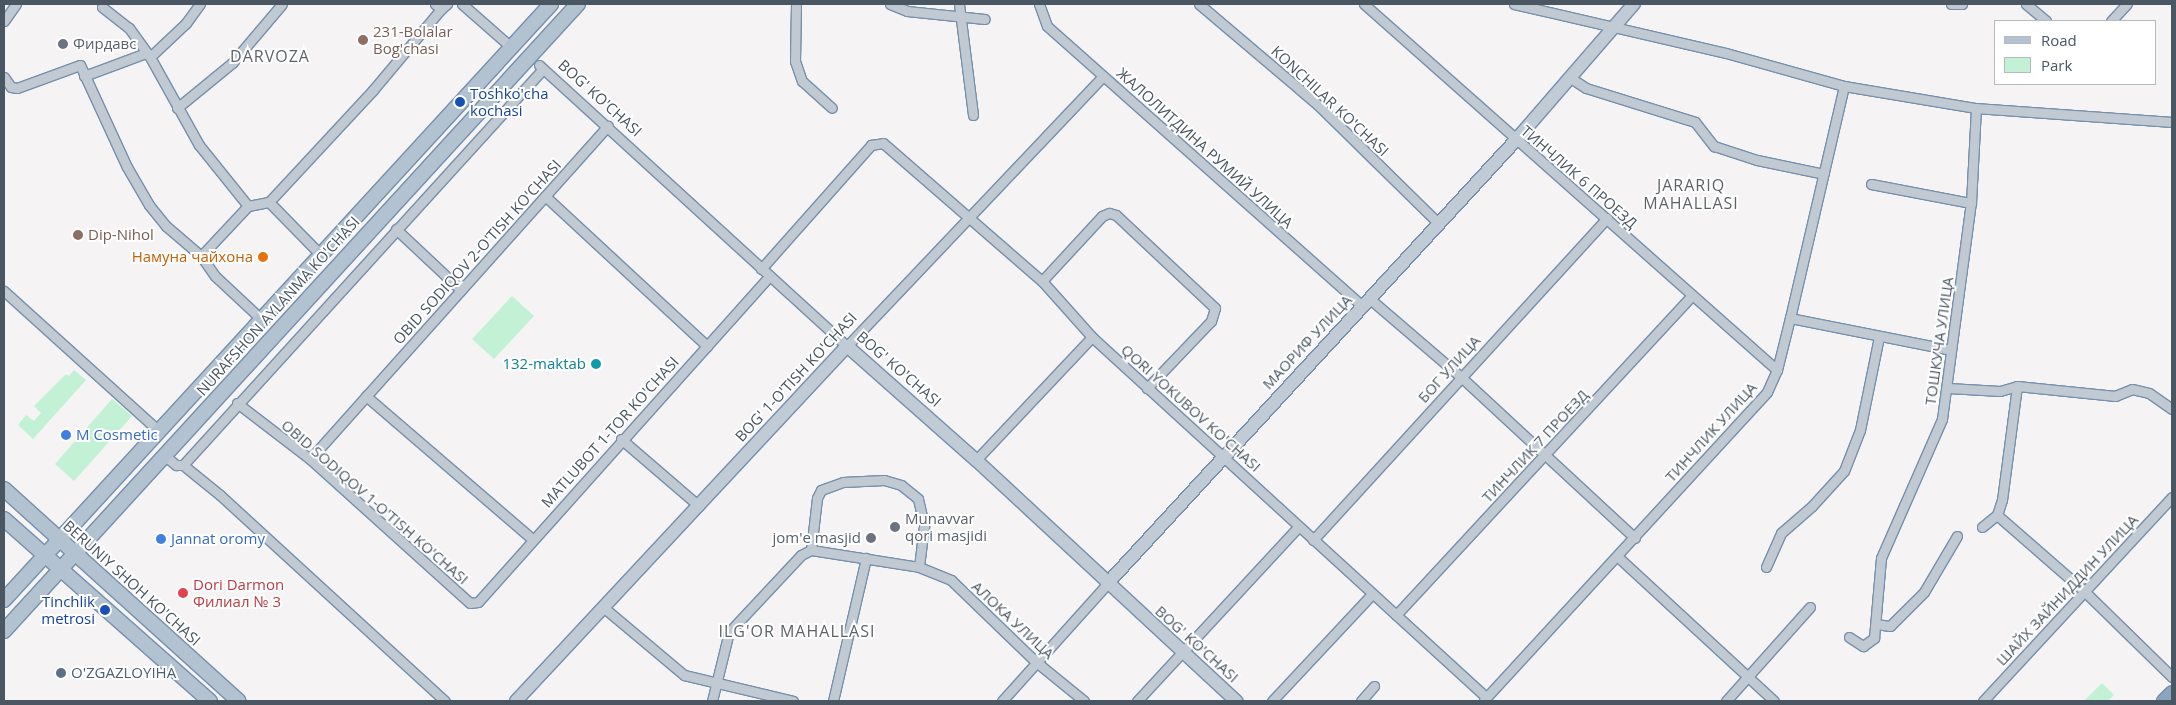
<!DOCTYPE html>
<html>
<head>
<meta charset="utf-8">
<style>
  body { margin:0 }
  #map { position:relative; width:2176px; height:705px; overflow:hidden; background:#f5f3f3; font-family:"Open Sans",sans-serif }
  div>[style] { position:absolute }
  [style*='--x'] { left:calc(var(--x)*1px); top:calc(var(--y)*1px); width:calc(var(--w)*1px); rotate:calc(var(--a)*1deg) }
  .green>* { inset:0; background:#c3f1d5 }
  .roads { filter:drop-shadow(1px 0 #7690ad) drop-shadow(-1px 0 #7690ad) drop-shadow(0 1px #7690ad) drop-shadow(0 -1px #7690ad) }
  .street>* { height:9px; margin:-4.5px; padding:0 4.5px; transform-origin:4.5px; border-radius:4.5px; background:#c1cad2 }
  .secondary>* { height:12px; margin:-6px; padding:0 6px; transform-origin:6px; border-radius:6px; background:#c1cbd6 }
  .primary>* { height:14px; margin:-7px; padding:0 7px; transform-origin:7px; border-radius:7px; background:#b3c2d1 }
  .highway>* { height:15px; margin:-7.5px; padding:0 7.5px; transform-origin:7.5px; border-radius:7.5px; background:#8ba5c1 }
  .dots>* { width:14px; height:14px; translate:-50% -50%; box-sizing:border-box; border:2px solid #fff; border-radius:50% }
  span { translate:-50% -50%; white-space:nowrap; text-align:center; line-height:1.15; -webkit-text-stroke:4px #fff; paint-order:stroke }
  .education-label { font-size:15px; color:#785e54 }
  .left { translate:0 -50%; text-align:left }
  .worship-label { font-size:15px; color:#5b616d }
  .right { translate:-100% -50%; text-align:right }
  .transit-label { font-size:15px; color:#164399 }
  .street-label { font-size:15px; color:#4a5661 }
  .food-label { font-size:15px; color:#c56008 }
  .culture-label { font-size:15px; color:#0d838f }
  .shop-label { font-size:15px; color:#366cbe }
  .health-label { font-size:15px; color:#be3a42 }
  .service-label { font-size:15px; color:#4e5e75 }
  .neighbourhood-label { font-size:16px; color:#5f6368; letter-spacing:1px }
  .frame { position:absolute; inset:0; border:5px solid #4a5661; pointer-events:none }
  .legend { position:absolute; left:1994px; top:20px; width:162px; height:65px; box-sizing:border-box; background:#fff; border:1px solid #b7bbc0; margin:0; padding:6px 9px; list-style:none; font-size:15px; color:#4a5661 }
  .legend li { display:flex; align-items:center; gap:10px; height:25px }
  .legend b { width:25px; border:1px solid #b7bbc0 }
</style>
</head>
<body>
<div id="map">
  <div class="green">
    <div style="clip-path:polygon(512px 296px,534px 316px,494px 359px,472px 339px)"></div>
    <div style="clip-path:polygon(74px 370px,86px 380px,33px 439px,18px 425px,26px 415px,34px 421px,41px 413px,34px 406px,66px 374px,69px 376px)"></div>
    <div style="clip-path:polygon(112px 399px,132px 416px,74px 481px,55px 464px)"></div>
    <div style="clip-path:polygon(2102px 683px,2114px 695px,2108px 701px,2084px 701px)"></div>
  </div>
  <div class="roads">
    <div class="street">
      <div style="--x:435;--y:4;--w:8;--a:40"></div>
      <div style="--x:441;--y:9;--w:8;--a:-40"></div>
      <div style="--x:462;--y:4;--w:65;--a:41.3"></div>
      <div style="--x:796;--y:4;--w:57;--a:91"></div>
      <div style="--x:795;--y:61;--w:21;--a:71"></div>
      <div style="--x:802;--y:81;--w:40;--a:42"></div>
      <div style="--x:890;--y:4;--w:18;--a:22"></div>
      <div style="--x:907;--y:11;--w:78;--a:5.9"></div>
      <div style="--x:959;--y:4;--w:112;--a:82.8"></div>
      <div style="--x:1039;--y:4;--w:23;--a:70"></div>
      <div style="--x:1047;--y:26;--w:423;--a:41.6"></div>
      <div style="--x:1199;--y:4;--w:155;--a:40.3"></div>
      <div style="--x:1317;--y:104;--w:170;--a:44.5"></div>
      <div style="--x:1364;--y:4;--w:552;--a:41.55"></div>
      <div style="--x:1514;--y:4;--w:218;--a:13"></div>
      <div style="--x:1726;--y:53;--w:123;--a:15.6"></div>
      <div style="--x:1844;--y:86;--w:134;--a:9.5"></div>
      <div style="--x:1976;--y:108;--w:196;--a:4.1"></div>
      <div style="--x:1951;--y:4;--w:11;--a:0"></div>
      <div style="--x:2026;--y:4;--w:26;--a:40"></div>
      <div style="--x:102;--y:7;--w:34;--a:38"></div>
      <div style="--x:129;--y:28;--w:36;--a:54"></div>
      <div style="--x:150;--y:57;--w:101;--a:60.9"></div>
      <div style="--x:199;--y:145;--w:78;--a:51.2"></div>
      <div style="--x:4;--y:21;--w:21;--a:-55"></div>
      <div style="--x:2111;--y:21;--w:23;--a:-47"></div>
      <div style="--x:150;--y:57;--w:50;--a:-43.4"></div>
      <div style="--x:186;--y:23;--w:24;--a:-54"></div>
      <div style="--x:539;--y:65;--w:417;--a:42.4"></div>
      <div style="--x:847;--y:346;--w:372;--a:-46.5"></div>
      <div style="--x:84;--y:76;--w:66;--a:-20.4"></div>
      <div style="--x:4;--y:77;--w:12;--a:55"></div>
      <div style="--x:11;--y:87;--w:6;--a:9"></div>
      <div style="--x:17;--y:88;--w:67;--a:-20.1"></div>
      <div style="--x:80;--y:65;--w:112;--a:65.3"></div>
      <div style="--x:127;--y:167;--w:44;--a:59.9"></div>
      <div style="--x:149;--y:205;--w:27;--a:51"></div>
      <div style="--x:166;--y:226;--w:46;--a:40.6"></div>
      <div style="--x:201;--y:256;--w:24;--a:55"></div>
      <div style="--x:215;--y:276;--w:62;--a:43"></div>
      <div style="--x:1569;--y:77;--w:20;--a:33"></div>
      <div style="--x:1586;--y:88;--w:114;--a:17.3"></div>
      <div style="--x:1695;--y:122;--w:31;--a:52"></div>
      <div style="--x:1714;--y:146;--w:45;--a:18"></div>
      <div style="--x:1757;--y:160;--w:68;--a:11.8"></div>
      <div style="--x:177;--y:108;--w:71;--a:-39.3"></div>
      <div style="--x:232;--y:63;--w:77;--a:-49.7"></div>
      <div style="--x:1871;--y:184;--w:102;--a:10.8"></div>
      <div style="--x:545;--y:196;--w:221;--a:42.8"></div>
      <div style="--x:269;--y:202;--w:71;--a:45.6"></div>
      <div style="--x:396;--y:229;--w:89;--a:43.2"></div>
      <div style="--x:201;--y:256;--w:69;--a:-46.8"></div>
      <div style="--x:248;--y:206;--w:21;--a:-11"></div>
      <div style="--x:269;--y:202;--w:153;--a:-47.1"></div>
      <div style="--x:373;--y:90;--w:106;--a:-50"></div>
      <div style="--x:761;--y:269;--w:166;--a:-48.4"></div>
      <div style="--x:871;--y:145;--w:12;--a:-9"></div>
      <div style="--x:883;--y:143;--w:211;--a:41"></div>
      <div style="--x:1042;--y:281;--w:75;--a:48.2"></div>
      <div style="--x:1092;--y:337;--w:534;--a:42.42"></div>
      <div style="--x:1042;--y:281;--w:88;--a:-47.3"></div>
      <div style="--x:1102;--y:216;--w:8;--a:-23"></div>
      <div style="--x:1109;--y:213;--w:7;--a:16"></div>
      <div style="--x:1116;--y:215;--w:136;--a:43.2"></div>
      <div style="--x:1215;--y:308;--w:14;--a:107"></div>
      <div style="--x:1211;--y:321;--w:93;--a:133.7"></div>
      <div style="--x:4;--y:291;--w:207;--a:42.1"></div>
      <div style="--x:1370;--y:299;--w:120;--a:40.6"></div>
      <div style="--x:1461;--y:377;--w:237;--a:42.8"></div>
      <div style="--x:1790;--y:318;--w:164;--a:11.2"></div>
      <div style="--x:1948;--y:388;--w:52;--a:3.3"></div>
      <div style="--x:2000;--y:391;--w:18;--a:-16"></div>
      <div style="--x:2017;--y:386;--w:99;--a:5.8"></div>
      <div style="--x:2115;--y:396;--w:18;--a:-22"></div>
      <div style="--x:2132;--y:389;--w:17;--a:13"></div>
      <div style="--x:2149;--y:393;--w:28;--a:35"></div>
      <div style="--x:366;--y:396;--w:219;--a:40.7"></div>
      <div style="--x:237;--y:403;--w:92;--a:37.5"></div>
      <div style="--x:310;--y:459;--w:215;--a:42"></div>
      <div style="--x:470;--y:603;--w:8;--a:-7"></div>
      <div style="--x:478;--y:602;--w:436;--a:-48.2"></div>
      <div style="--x:621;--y:439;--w:103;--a:40.7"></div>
      <div style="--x:164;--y:455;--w:16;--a:40"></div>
      <div style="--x:176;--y:465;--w:7;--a:0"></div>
      <div style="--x:183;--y:465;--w:48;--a:39"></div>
      <div style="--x:220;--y:495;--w:305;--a:42.5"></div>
      <div style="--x:310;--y:459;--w:447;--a:-48.2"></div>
      <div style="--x:976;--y:460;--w:169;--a:-46.7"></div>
      <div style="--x:183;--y:465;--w:535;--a:-47.73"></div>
      <div style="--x:1997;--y:515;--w:116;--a:41.1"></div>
      <div style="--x:2084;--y:591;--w:123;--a:44.3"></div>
      <div style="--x:1982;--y:527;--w:19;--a:-39"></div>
      <div style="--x:1997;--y:515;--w:16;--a:-72"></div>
      <div style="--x:2002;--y:500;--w:115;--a:-82.5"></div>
      <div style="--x:1313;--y:540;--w:436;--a:-47.6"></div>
      <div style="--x:811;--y:550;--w:52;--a:-83.4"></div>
      <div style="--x:817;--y:498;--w:9;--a:-63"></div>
      <div style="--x:821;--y:490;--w:23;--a:-20"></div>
      <div style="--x:843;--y:482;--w:41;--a:-2.8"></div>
      <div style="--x:884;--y:480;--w:18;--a:16"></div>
      <div style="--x:901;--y:485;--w:22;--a:39"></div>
      <div style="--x:918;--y:499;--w:28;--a:77"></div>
      <div style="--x:924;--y:526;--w:41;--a:97"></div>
      <div style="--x:1618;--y:557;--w:212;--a:42.7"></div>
      <div style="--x:1766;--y:567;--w:37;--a:-66"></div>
      <div style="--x:1781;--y:533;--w:41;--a:-41.1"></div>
      <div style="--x:1812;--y:506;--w:47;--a:-47.6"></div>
      <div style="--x:1844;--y:471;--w:44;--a:-68.7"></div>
      <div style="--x:1860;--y:430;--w:95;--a:-78.5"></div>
      <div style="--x:603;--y:607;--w:106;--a:40"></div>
      <div style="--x:684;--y:675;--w:112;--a:13.4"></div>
      <div style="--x:1396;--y:615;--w:436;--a:-47.2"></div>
      <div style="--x:1876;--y:624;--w:14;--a:8"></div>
      <div style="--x:1890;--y:626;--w:48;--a:-45"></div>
      <div style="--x:1924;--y:592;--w:65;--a:-59.5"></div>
      <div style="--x:1849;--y:637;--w:17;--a:33"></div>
      <div style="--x:1863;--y:646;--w:14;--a:-36"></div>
      <div style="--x:1874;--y:638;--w:80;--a:-85"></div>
      <div style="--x:1881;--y:558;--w:152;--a:-66.3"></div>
      <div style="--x:1942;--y:419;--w:218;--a:-82.4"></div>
      <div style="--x:1971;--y:203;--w:95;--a:-87"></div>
      <div style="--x:1484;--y:700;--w:418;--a:-47.4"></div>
      <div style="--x:1767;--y:392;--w:24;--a:-66"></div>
      <div style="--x:1777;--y:370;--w:54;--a:-76"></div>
      <div style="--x:1790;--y:318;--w:238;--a:-76.9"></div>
      <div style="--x:712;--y:701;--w:71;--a:-76.2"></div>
      <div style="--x:729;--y:632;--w:105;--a:-46.9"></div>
      <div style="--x:801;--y:555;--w:11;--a:-27"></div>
      <div style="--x:811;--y:550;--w:109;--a:8.9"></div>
      <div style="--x:919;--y:567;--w:35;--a:22"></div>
      <div style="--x:951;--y:580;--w:117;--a:44"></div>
      <div style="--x:1035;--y:661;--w:63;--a:39.2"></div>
      <div style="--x:833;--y:701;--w:147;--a:-77"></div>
      <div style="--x:1002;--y:701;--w:157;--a:-48.1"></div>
      <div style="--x:1137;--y:701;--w:237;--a:-47.2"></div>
      <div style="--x:1272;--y:701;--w:146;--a:-46.9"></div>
      <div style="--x:1361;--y:701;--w:20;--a:-49"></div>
      <div style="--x:1726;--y:701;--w:126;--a:-48.2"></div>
      <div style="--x:1983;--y:701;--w:278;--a:-47.2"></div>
    </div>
    <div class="secondary">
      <div style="--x:1107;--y:584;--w:604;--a:-47.35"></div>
      <div style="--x:1516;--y:140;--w:180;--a:-49.1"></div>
      <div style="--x:516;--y:701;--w:485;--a:-47"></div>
      <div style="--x:847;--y:346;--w:172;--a:41.5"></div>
      <div style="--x:976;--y:460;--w:355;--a:42.8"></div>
    </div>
    <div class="primary">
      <div style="--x:4;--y:489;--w:316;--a:42.1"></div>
      <div style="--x:4;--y:519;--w:275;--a:41.5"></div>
      <div style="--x:4;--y:600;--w:809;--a:-47.45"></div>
      <div style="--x:4;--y:631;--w:850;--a:-47.53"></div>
    </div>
    <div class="highway">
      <div style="--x:2164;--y:701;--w:11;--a:-45"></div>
    </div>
  </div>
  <div class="dots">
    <div style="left:363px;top:40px;background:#8d6e63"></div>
    <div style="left:63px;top:44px;background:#6b7280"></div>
    <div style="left:460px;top:102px;background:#1a4fb4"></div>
    <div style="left:78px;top:235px;background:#8d6e63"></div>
    <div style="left:263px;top:257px;background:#e8710a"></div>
    <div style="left:596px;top:364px;background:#0f9aa8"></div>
    <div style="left:66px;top:435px;background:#3f7fe0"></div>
    <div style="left:895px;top:527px;background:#6b7280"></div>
    <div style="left:871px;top:538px;background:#6b7280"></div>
    <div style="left:161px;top:539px;background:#3f7fe0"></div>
    <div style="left:183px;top:593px;background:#e0444e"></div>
    <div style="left:105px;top:610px;background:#1a4fb4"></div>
    <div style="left:61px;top:673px;background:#5c6f8a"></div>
  </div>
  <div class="education-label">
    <span class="left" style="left:373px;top:40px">231-Bolalar<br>Bog'chasi</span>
    <span class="left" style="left:88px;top:235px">Dip-Nihol</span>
  </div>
  <div class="worship-label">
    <span class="left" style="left:73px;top:44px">Фирдавс</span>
    <span class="left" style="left:905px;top:527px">Munavvar<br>qori masjidi</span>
    <span class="right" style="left:861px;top:538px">jom'e masjid</span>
  </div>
  <div class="transit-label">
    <span class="left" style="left:470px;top:102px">Toshko'cha<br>kochasi</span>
    <span class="right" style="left:95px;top:610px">Tinchlik<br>metrosi</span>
  </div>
  <div class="street-label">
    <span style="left:600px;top:98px;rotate:42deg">BOG' KO'CHASI</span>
    <span style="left:1330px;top:101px;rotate:43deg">KONCHILAR KO'CHASI</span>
    <span style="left:1205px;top:148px;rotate:42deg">ЖАЛОЛИТДИНА РУМИЙ УЛИЦА</span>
    <span style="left:1579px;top:177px;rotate:41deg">ТИНЧЛИК 6 ПРОЕЗД</span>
    <span style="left:477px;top:252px;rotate:-48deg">OBID SODIQOV 2-O'TISH KO'CHASI</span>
    <span style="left:278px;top:306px;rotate:-48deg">NURAFSHON AYLANMA KO'CHASI</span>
    <span style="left:1939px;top:341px;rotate:-82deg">ТОШКУЧА УЛИЦА</span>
    <span style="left:1307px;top:342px;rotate:-47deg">МАОРИФ УЛИЦА</span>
    <span style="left:899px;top:369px;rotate:41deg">BOG' KO'CHASI</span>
    <span style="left:1449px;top:369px;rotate:-48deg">БОГ УЛИЦА</span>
    <span style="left:796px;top:377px;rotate:-47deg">BOG' 1-O'TISH KO'CHASI</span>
    <span style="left:1191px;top:408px;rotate:42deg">QORI YOKUBOV KO'CHASI</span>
    <span style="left:610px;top:432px;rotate:-48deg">MATLUBOT 1-TOR KO'CHASI</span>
    <span style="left:1711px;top:432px;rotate:-48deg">ТИНЧЛИК УЛИЦА</span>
    <span style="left:1535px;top:446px;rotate:-47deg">ТИНЧЛИК 7 ПРОЕЗД</span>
    <span style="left:375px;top:502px;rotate:41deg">OBID SODIQOV 1-O'TISH KO'CHASI</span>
    <span style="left:132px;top:583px;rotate:42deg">BERUNIY SHOH KO'CHASI</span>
    <span style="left:2067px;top:590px;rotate:-47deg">ШАЙХ ЗАЙНИДДИН УЛИЦА</span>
    <span style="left:1013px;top:620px;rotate:43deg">АЛОКА УЛИЦА</span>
    <span style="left:1197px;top:644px;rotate:42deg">BOG' KO'CHASI</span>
  </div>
  <div class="food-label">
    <span class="right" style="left:253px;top:257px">Намуна чайхона</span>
  </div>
  <div class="culture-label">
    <span class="right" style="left:586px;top:364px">132-maktab</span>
  </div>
  <div class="shop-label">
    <span class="left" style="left:76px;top:435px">M Cosmetic</span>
    <span class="left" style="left:171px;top:539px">Jannat oromy</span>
  </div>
  <div class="health-label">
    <span class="left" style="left:193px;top:593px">Dori Darmon<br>Филиал № 3</span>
  </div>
  <div class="service-label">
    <span class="left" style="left:71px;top:673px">O'ZGAZLOYIHA</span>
  </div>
  <div class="neighbourhood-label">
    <span style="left:270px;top:56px">DARVOZA</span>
    <span style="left:1691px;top:194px">JARARIQ<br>MAHALLASI</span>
    <span style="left:797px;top:631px">ILG'OR MAHALLASI</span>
  </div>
  <div class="frame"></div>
  <ul class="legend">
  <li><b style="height:6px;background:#b3c2d1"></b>Road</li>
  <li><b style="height:14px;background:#c3f1d5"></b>Park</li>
  </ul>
</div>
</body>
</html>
